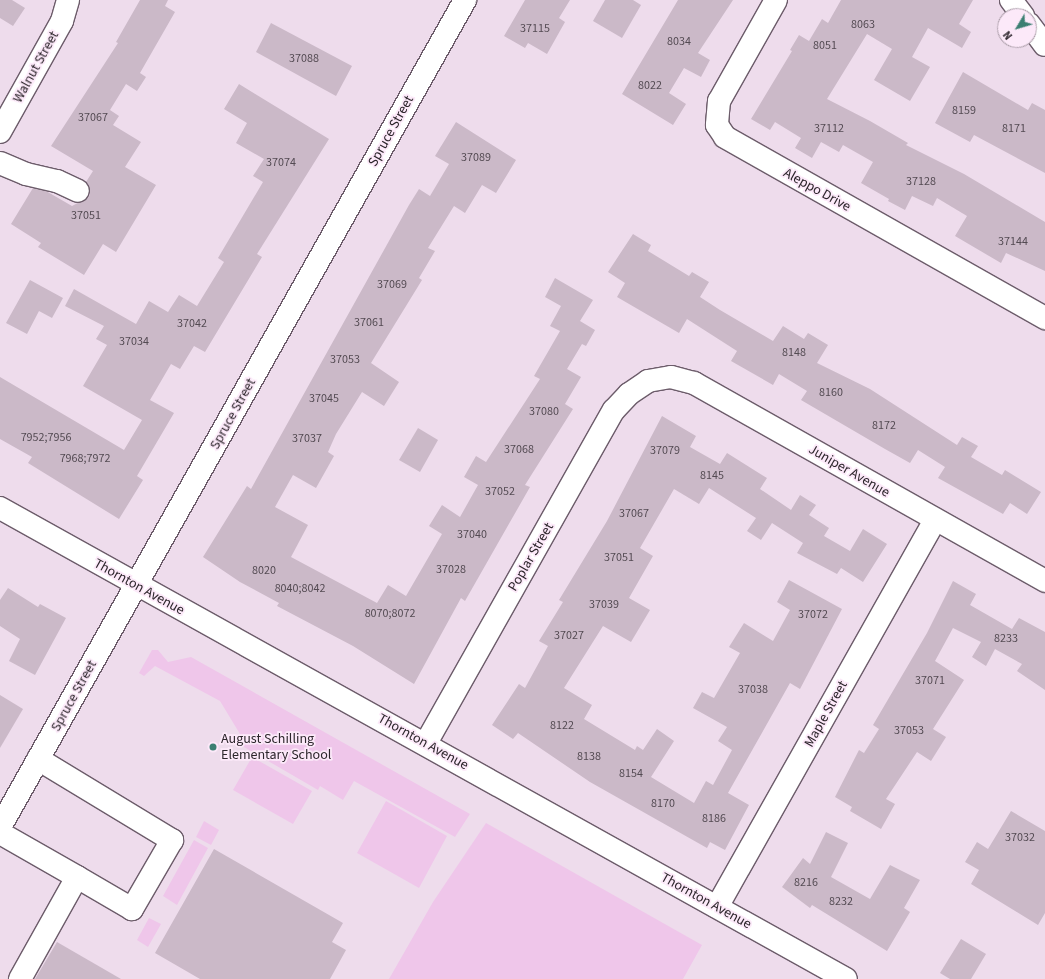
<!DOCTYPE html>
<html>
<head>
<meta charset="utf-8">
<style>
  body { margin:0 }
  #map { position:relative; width:1045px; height:979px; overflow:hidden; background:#eedcec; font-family:"Source Sans 3",sans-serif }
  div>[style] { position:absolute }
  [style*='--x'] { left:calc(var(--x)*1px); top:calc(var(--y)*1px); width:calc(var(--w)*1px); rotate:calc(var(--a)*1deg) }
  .green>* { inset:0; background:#efc6ea }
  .building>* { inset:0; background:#cbb9c8 }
  .roads { filter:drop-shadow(1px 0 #6c5c6a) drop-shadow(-1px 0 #6c5c6a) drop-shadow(0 1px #6c5c6a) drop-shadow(0 -1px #6c5c6a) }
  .minor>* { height:22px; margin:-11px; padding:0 11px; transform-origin:11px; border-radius:11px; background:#fff }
  .major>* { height:22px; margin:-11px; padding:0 11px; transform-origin:11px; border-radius:11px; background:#fff }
  .dots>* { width:11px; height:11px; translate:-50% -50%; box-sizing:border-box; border:2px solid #fce9f9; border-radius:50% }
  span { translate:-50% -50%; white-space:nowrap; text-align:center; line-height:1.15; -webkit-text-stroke:3.5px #fce9f9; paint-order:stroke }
  .number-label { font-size:12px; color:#544b53 }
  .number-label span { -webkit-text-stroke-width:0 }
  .street-label { font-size:14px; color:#2d262c }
  .poi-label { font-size:14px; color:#2d262c }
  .left { translate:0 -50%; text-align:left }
  .north { position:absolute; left:997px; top:8px; width:40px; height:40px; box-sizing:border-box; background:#fce9f9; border:1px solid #a99ba7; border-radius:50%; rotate:232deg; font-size:11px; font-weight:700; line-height:16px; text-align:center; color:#2d262c }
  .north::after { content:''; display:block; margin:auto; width:14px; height:18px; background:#3b7f72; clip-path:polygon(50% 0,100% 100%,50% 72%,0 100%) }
</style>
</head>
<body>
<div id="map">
  <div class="green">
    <div style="clip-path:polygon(152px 650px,158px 650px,168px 662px,191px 657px,470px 814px,455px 837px,354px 781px,343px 800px,320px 786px,318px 790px,232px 740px,240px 734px,220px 701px,155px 666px,144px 676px,139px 673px)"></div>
    <div style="clip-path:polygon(252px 757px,312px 791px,293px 824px,233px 790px)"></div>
    <div style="clip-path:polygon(386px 801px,447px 836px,419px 888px,357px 853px)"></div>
    <div style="clip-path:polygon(204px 821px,219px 830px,211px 845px,196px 837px)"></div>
    <div style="clip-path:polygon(486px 823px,702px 945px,683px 979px,389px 979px,433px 902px)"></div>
    <div style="clip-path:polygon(194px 840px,208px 848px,177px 905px,163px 896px)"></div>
    <div style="clip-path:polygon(149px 918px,161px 924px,148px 947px,137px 940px)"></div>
  </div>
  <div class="building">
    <div style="clip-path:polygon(0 0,12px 0,25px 8px,13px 26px,0 18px)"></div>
    <div style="clip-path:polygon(140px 0,168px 0,165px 6px,175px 12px,140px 73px,146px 77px,137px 91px,126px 84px,110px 110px,119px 116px,113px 125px,141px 142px,125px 167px,156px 185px,116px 252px,103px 244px,84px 275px,38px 247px,41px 243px,11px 224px,33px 188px,46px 191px,72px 206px,89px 197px,90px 190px,86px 182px,93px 171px,51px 146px,118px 43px,116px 42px)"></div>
    <div style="clip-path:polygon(525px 0,570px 0,559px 18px,565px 22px,547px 54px,528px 43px,525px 48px,504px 36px)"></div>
    <div style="clip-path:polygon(605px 0,633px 0,641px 5px,622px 38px,593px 21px)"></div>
    <div style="clip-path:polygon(678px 0,733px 0,698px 53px,710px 60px,701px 77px,684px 68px,669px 93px,686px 104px,673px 125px,622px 94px)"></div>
    <div style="clip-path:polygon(841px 0,973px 0,959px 24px,971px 32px,962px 48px,928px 28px,912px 57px,930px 67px,910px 101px,874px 80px,892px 49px,867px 34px,827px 99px,870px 121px,908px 143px,906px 145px,964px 174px,1045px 222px,1045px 271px,1006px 253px,1001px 263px,955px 236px,967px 216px,937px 198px,933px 206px,912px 196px,905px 210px,888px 201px,889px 199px,861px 183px,873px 162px,843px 145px,839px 152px,821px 142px,812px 158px,795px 148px,801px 138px,775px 122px,770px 130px,751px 119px,792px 51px,790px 50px,799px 35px,809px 41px,822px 19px,828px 23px)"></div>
    <div style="clip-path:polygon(271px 23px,352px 66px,336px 96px,256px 52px)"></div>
    <div style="clip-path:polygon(963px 72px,1028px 110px,1032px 103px,1045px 110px,1045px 173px,974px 135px,970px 142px,935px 123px)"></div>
    <div style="clip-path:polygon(239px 84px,329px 139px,257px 254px,262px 257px,205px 352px,194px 346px,180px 369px,171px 364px,150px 400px,174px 413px,137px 476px,143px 480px,119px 519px,28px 463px,32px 457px,0 439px,0 377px,124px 450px,142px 420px,83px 386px,107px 345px,96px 339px,104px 326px,65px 306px,74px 289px,136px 324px,149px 301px,168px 312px,179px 295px,197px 306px,224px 262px,218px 258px,263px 182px,253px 176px,264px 159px,236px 143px,247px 123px,224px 109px)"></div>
    <div style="clip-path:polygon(456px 122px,516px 160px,496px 193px,482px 185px,465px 213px,454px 206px,428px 248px,435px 251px,419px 278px,422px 280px,371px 363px,399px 382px,384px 406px,362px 392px,336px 434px,328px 452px,334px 456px,316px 488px,293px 475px,275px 507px,308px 525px,291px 557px,377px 603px,388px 585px,406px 596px,442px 534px,429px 526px,442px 505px,460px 517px,478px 485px,464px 477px,476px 456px,486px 462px,540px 379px,534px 376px,560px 331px,550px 326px,561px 306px,545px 297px,555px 278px,593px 300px,580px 321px,595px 330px,586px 346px,582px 344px,567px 369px,581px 377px,565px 404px,573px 409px,525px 485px,530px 487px,465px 601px,461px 598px,414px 684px,353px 646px,277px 606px,279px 603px,240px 582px,203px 557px,247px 486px,251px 489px,409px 205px,419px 189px,430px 196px,449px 164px,435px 156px)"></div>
    <div style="clip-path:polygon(633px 234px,651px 245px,648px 251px,689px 276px,692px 272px,709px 282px,700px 297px,720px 310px,773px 341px,783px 326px,804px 339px,808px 333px,828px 345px,817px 363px,870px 389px,957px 445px,962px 437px,978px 446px,971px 457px,1002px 475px,1005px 470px,1041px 492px,1027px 514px,1010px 503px,1003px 514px,938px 478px,945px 467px,918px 450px,910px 463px,885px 449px,801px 400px,807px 391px,779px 374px,773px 385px,731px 361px,737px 351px,687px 319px,679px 333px,617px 297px,625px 283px,608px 272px)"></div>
    <div style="clip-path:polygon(30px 280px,63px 298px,52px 318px,39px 311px,27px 334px,6px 323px)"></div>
    <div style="clip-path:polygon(662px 416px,696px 436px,690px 447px,720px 464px,727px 453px,767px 478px,760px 489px,791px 510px,800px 495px,816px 505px,809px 515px,829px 528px,824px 536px,850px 551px,863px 529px,887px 544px,863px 582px,841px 568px,837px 574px,797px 553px,803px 543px,772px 523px,761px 540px,747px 531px,756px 518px,709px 488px,699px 504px,674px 489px,640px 548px,653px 556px,629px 598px,650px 610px,631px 642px,603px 626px,564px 688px,592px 705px,584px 719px,635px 750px,637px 746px,643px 750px,657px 729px,674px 741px,651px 777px,694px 803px,706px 781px,713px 785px,732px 750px,718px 741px,727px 727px,693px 708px,702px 692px,714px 698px,740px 653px,729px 647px,744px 623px,773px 641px,790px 610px,777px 602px,789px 580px,842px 609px,800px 689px,790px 683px,728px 793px,749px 805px,725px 850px,710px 842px,707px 848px,590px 782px,518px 733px,513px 739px,492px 725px,519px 684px,525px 688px,548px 646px,539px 641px,563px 602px,559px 600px,607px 521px)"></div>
    <div style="clip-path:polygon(418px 428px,438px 440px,420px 472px,399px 460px)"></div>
    <div style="clip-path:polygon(953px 581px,976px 594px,970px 605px,1012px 629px,1019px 618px,1045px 632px,1045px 690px,1017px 671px,1022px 664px,995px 649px,986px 666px,972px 657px,981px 642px,953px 628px,935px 661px,964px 680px,933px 729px,946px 737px,931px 761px,917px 752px,886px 799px,895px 804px,881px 829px,850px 811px,852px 807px,835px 797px,859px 750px,864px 753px,879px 729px,873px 725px,927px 633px)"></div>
    <div style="clip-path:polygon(8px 588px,38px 607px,40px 604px,66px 618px,35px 675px,9px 661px,20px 639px,0 626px,0 600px)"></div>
    <div style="clip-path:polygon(0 695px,23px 709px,0 748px)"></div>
    <div style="clip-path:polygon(1011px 811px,1045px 831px,1045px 913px,1038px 925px,971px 884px,979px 870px,965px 862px,977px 842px,988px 849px)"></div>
    <div style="clip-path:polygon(826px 832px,848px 843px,831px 877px,870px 899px,890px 865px,920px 880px,904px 908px,910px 912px,887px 951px,812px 905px,810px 908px,782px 887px,803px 858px,810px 864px)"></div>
    <div style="clip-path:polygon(214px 849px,343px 923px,332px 942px,346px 950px,330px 979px,200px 979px,155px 953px)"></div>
    <div style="clip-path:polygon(961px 939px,986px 954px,971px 979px,950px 979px,940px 973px)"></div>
    <div style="clip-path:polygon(57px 942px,121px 979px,35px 979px)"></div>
  </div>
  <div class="roads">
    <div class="minor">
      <div style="--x:776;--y:0;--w:116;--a:119.4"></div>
      <div style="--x:719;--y:101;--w:24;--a:95"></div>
      <div style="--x:717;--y:125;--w:14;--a:56"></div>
      <div style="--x:725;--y:137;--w:368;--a:29.5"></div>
      <div style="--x:1011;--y:0;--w:20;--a:53"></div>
      <div style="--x:1029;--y:24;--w:26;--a:53"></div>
      <div style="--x:0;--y:132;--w:127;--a:-60.8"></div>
      <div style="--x:62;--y:21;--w:22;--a:-74"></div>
      <div style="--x:0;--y:163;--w:28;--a:23"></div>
      <div style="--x:26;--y:174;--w:32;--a:13"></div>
      <div style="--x:57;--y:181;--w:23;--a:25"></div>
      <div style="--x:426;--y:743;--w:382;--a:-60.6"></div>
      <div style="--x:614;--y:410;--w:22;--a:-47"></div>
      <div style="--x:629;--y:394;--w:23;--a:-34"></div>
      <div style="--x:648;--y:381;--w:23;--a:-10"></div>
      <div style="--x:671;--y:377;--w:24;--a:15"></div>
      <div style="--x:694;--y:383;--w:403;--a:29.4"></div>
      <div style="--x:38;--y:759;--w:157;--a:31.2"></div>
      <div style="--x:172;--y:840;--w:80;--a:120.1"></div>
      <div style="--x:132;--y:909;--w:64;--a:-149.8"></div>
      <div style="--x:0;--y:827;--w:949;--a:-60.65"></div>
      <div style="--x:0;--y:833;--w:89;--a:29.7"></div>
      <div style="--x:77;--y:877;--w:117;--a:119.2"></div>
      <div style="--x:717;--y:907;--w:444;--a:-60.6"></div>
    </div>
    <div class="major">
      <div style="--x:0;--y:508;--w:968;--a:29.11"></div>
    </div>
  </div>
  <div class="dots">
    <div style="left:213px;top:747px;background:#3b7f72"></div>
  </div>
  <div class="number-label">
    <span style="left:863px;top:25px">8063</span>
    <span style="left:535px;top:29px">37115</span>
    <span style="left:679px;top:42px">8034</span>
    <span style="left:825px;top:46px">8051</span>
    <span style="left:304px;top:59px">37088</span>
    <span style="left:650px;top:86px">8022</span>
    <span style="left:964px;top:111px">8159</span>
    <span style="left:93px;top:118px">37067</span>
    <span style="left:829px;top:129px">37112</span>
    <span style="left:1014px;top:129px">8171</span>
    <span style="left:476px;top:158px">37089</span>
    <span style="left:281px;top:163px">37074</span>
    <span style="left:921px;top:182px">37128</span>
    <span style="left:86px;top:216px">37051</span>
    <span style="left:1013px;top:242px">37144</span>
    <span style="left:392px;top:285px">37069</span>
    <span style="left:369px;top:323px">37061</span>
    <span style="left:192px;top:324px">37042</span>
    <span style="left:134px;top:342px">37034</span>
    <span style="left:794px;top:353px">8148</span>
    <span style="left:345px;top:360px">37053</span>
    <span style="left:831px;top:393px">8160</span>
    <span style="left:324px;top:399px">37045</span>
    <span style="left:544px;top:412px">37080</span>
    <span style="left:884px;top:426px">8172</span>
    <span style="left:46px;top:438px">7952;7956</span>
    <span style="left:307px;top:439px">37037</span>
    <span style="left:519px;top:450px">37068</span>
    <span style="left:665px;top:451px">37079</span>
    <span style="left:85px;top:459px">7968;7972</span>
    <span style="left:712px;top:476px">8145</span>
    <span style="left:500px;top:492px">37052</span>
    <span style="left:634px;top:514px">37067</span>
    <span style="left:472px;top:535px">37040</span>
    <span style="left:619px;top:558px">37051</span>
    <span style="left:451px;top:570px">37028</span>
    <span style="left:264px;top:571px">8020</span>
    <span style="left:300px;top:589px">8040;8042</span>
    <span style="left:604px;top:605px">37039</span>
    <span style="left:390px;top:614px">8070;8072</span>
    <span style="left:813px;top:615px">37072</span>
    <span style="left:569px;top:636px">37027</span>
    <span style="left:1006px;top:639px">8233</span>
    <span style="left:930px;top:681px">37071</span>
    <span style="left:753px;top:690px">37038</span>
    <span style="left:562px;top:726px">8122</span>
    <span style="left:909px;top:731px">37053</span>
    <span style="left:589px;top:757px">8138</span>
    <span style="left:631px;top:774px">8154</span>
    <span style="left:663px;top:804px">8170</span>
    <span style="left:714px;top:819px">8186</span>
    <span style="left:1020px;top:838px">37032</span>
    <span style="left:806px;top:883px">8216</span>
    <span style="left:841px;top:902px">8232</span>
  </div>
  <div class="street-label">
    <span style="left:36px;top:67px;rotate:-61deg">Walnut Street</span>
    <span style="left:391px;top:131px;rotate:-61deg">Spruce Street</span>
    <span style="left:817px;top:190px;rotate:29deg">Aleppo Drive</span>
    <span style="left:233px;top:414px;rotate:-61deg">Spruce Street</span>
    <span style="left:849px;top:471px;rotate:30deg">Juniper Avenue</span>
    <span style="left:531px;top:557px;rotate:-60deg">Poplar Street</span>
    <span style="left:139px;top:587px;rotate:29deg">Thornton Avenue</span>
    <span style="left:74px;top:696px;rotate:-61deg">Spruce Street</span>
    <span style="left:826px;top:714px;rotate:-61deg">Maple Street</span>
    <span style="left:423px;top:742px;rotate:29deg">Thornton Avenue</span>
    <span style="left:706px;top:901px;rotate:29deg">Thornton Avenue</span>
  </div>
  <div class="poi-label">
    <span class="left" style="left:221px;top:747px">August Schilling<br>Elementary School</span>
  </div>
  <div class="north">N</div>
</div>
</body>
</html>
